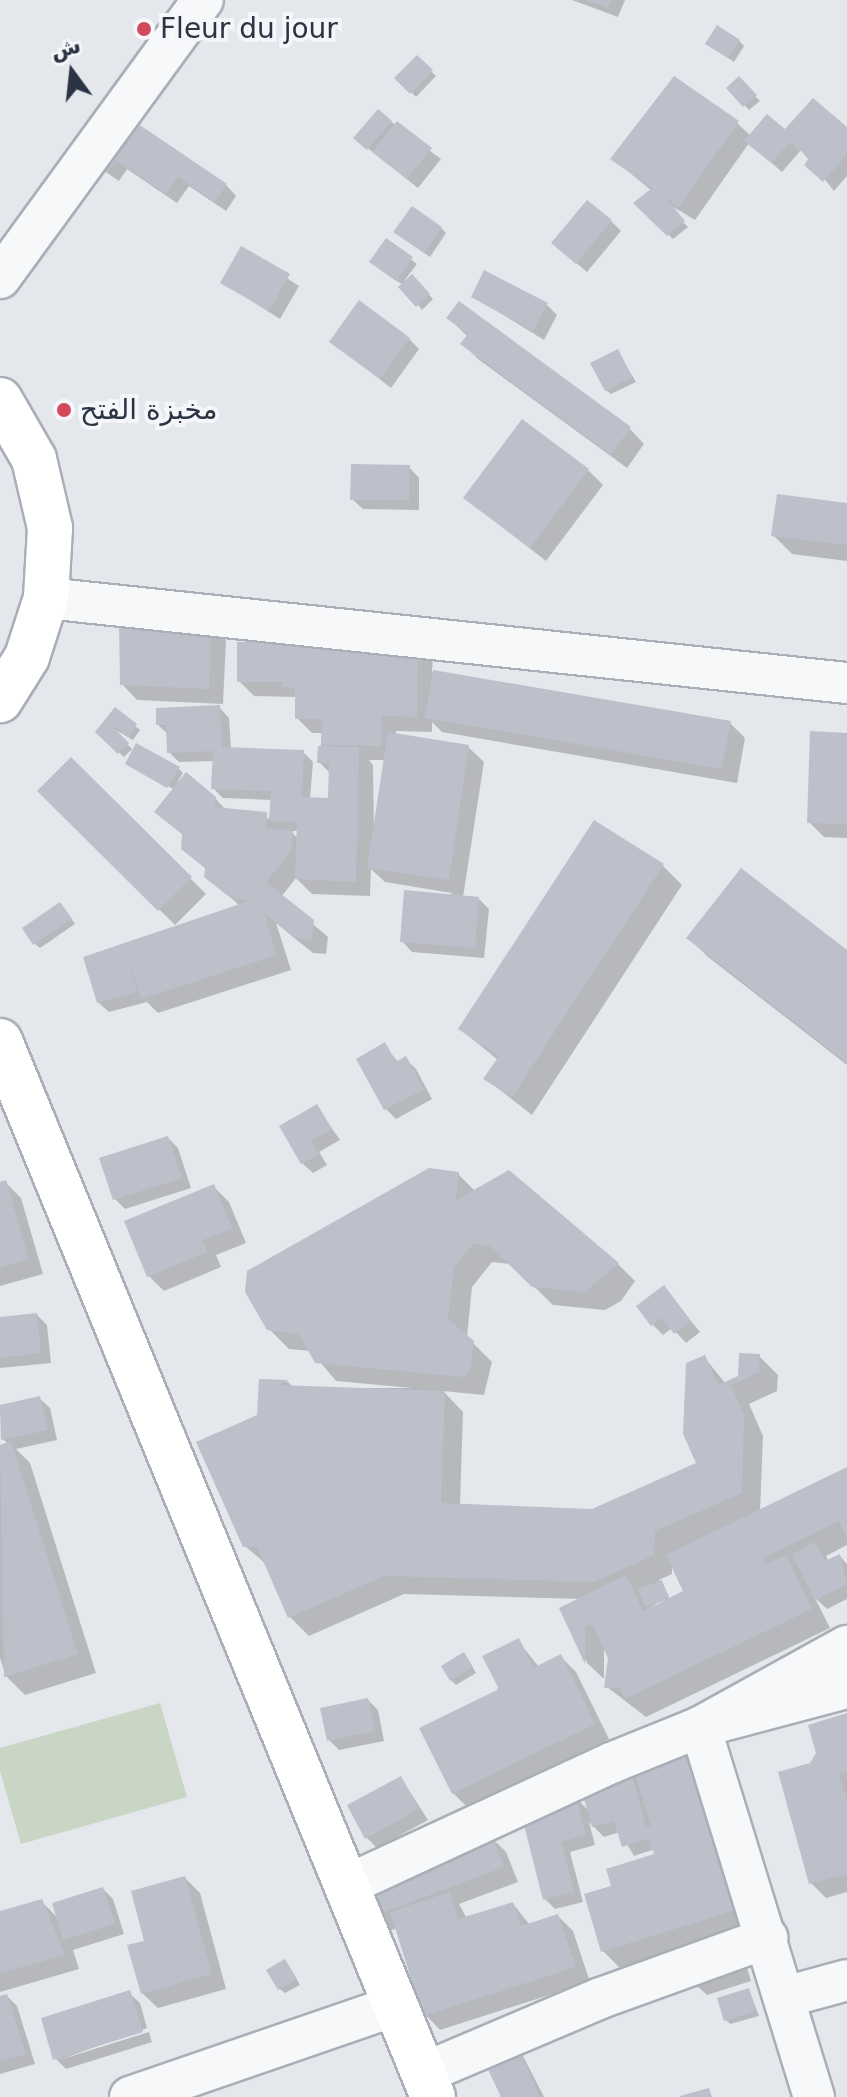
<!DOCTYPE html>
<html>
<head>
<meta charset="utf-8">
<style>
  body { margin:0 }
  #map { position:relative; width:847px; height:2097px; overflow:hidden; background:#e4e7ec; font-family:"DejaVu Sans","Noto Sans Arabic",sans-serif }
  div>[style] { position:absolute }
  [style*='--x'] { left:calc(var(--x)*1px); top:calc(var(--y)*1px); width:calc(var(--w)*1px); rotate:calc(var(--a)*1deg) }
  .green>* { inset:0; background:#c9d6c5 }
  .shadow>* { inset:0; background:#0003 }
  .building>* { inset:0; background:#bbc0ca }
  .roads { filter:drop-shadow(2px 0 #a9aeb7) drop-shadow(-2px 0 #a9aeb7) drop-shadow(0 2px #a9aeb7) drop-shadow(0 -2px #a9aeb7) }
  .minor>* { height:40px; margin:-20px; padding:0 20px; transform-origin:20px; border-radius:20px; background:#f7f8fa }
  .major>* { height:44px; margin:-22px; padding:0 22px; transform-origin:22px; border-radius:22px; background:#fff }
  .dots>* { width:22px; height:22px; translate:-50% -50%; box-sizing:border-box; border:4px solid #f4f6f9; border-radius:50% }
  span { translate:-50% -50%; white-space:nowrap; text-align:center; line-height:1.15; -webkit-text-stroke:8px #f4f6f9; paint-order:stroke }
  .poi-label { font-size:28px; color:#2b3445 }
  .left { translate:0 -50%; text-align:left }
  .north { position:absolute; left:32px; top:32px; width:80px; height:80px; -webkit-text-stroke:6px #f4f6f9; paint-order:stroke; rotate:345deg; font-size:22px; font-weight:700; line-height:32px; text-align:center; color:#2b3445 }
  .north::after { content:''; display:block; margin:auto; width:28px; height:36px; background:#2b3445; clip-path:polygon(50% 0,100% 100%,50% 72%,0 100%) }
</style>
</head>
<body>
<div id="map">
  <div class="green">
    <div style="clip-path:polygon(160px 1703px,187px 1797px,21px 1844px,0 1771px,0 1748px)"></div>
  </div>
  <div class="shadow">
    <div style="clip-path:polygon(572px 0,625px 0,618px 17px)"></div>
    <div style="clip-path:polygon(739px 41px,744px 46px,734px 62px,707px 44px)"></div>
    <div style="clip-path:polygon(417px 58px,436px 76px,416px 97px,397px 78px)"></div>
    <div style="clip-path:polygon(739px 79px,760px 101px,749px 110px,729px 88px)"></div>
    <div style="clip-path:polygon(378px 112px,441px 159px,418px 188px,355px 138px)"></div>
    <div style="clip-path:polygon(126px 117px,226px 185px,236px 196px,226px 211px,189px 186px,177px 203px,127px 169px,119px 181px,106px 172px,95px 162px)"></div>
    <div style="clip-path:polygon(737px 123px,751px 136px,847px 130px,847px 176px,834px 191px,801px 150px,782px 172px,749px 143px,695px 220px,660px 199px,688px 227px,673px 239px,636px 204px,652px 191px,613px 159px)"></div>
    <div style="clip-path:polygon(611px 221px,621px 231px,587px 272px,564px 253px)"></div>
    <div style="clip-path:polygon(441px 228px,446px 233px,430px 257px,401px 237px)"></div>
    <div style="clip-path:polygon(387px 241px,417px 264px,404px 281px,412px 277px,433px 299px,422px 310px,403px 285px,376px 266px)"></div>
    <div style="clip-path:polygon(242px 249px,299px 286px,280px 319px,222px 282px)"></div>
    <div style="clip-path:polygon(473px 296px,547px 305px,557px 315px,544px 340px)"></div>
    <div style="clip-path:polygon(449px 318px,630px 429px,644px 444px,627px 468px,478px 359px,463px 344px,468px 337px)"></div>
    <div style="clip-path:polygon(409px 339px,419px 349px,391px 388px,331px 341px)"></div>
    <div style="clip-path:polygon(618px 352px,636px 382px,611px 394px,606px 390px)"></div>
    <div style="clip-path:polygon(409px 467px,419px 478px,419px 510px,363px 509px,352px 499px)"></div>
    <div style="clip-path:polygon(588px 470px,603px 485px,546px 561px,465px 498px)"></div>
    <div style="clip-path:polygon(847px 505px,847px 561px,792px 554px,773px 535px)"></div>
    <div style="clip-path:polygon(211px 625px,226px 640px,223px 704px,137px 700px,122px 684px)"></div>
    <div style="clip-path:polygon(evenodd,239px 644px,433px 656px,432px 672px,730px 723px,745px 738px,737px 783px,442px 732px,432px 722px,432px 732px,396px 731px,396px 736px,468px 747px,484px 762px,463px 897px,478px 898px,489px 909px,484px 958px,412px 952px,402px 941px,452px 893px,385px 882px,371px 869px,370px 896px,312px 894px,296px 878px,281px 897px,328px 937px,326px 954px,313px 953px,276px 923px,291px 970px,158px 1013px,147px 1002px,109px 1012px,98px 1002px,86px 959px,240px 906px,207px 876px,207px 870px,183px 848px,184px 836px,157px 812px,177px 791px,130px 765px,178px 768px,183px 773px,178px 781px,215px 798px,226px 810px,271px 819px,272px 800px,223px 798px,213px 788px,214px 761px,179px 762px,169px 752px,168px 734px,158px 725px,219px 707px,229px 718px,231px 749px,303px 752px,313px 762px,310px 799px,330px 800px,331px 774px,319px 762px,322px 733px,312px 733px,297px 718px,295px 697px,254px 696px,239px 681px,239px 644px,369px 760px,386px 760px,374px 835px,373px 765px,369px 760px,239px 644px,290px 831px,299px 831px,299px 839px,290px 831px)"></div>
    <div style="clip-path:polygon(115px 710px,140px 730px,133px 740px,109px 726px,132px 749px,124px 757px,98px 732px)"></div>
    <div style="clip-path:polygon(847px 735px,847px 838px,824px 837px,809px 822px)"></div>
    <div style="clip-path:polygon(71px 760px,206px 894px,175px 925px,40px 791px)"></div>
    <div style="clip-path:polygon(663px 866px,682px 885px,532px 1115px,486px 1079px,498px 1060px,460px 1029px)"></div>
    <div style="clip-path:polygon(65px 909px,75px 924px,40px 948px,35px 944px)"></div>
    <div style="clip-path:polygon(689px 938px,847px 952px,847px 1065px,708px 957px)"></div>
    <div style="clip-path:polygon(384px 1045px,399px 1063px,406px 1059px,416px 1069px,432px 1099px,396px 1119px,386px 1109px)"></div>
    <div style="clip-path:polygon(317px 1107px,340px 1140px,319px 1152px,327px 1165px,313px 1173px,302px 1163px)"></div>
    <div style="clip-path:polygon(168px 1138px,178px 1148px,191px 1188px,125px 1209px,115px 1199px)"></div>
    <div style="clip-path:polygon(evenodd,458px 1174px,475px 1191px,616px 1262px,635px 1281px,621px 1301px,605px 1310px,553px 1305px,511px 1264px,492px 1262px,472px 1287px,467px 1337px,492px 1362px,484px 1395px,443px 1391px,463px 1412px,460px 1506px,592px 1511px,699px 1464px,704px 1357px,726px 1384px,740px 1378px,759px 1356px,778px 1375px,777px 1391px,749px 1404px,763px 1436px,760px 1512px,847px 1469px,847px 1545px,826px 1556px,829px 1562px,840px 1556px,847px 1564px,847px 1599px,827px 1609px,815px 1598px,830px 1628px,646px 1717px,607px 1687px,610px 1658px,604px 1644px,604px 1679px,587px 1663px,561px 1609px,582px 1599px,404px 1594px,309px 1636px,290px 1617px,267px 1565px,245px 1546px,261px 1381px,288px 1382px,294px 1388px,412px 1388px,336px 1381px,311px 1351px,289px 1349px,269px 1329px,458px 1174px,672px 1564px,686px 1592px,649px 1608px,669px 1596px,659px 1580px,672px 1574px,672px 1564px)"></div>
    <div style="clip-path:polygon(6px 1183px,21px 1198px,43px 1274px,0 1286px,0 1184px)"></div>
    <div style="clip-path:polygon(214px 1187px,229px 1202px,246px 1243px,216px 1255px,221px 1267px,164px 1291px,149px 1276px)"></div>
    <div style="clip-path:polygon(664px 1288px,700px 1332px,686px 1343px,672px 1328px,663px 1335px,653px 1325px)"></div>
    <div style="clip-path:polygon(37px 1315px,47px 1325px,51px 1363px,0 1368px,0 1319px)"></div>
    <div style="clip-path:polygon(39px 1398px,50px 1408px,57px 1440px,16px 1449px,30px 1463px,96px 1673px,25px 1695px,6px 1676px,0 1658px,0 1447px,8px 1444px,3px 1439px,0 1407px)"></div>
    <div style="clip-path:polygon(518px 1641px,539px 1667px,561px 1657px,576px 1672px,609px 1739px,468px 1808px,453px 1793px)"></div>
    <div style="clip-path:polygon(468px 1660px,476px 1673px,456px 1685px,451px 1680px)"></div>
    <div style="clip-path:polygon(368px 1700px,378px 1710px,384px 1741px,339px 1750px,329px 1740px)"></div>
    <div style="clip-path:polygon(847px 1715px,847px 1892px,826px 1898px,811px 1883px,811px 1765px)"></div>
    <div style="clip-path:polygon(628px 1763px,760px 1927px,622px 1970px,603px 1951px,613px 1887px,657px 1855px,655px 1849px,634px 1856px,620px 1832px,604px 1837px,589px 1822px,595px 1845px,570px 1852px,583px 1902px,555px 1909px,544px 1898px,523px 1810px,575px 1797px,589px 1811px)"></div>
    <div style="clip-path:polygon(401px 1778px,428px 1820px,377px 1848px,367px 1838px)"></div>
    <div style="clip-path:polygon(491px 1837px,506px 1852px,518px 1882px,459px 1904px,467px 1919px,513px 1904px,530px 1925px,558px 1916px,573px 1931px,590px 1982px,440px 2030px,425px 2014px,397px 1928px,377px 1935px,362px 1920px)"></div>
    <div style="clip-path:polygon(185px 1878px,200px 1893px,226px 1989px,158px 2008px,142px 1993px,147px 1942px)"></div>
    <div style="clip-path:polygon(103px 1889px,113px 1899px,124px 1934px,73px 1950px,79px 1969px,0 1992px,0 1913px,41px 1901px,58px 1918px)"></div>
    <div style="clip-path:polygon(744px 1958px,751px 1981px,707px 1995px,696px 1985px)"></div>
    <div style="clip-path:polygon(289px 1966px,300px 1985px,285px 1993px,280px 1989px)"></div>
    <div style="clip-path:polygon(749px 1990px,759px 2016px,730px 2024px,726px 2020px)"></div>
    <div style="clip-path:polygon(129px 1993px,140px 2003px,147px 2028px,59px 2060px,149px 2032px,152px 2042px,66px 2069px,55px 2058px)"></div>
    <div style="clip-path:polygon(7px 1996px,17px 2006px,35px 2064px,0 2074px,0 1998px)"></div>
    <div style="clip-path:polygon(518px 2039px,523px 2056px,544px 2097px,503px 2097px)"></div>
  </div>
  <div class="building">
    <div style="clip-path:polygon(586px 0,611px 0,608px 8px)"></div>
    <div style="clip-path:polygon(717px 25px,740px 40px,728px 58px,705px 44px)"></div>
    <div style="clip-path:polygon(417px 55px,433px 70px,410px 94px,394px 78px)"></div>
    <div style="clip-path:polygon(674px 76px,739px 121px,679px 207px,666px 198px,685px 221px,667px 236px,633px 203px,652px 188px,610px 159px)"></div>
    <div style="clip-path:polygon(739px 76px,757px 95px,743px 107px,726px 88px)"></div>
    <div style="clip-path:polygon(813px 98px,847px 127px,847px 154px,823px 182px,804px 165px,809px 158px,790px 142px,771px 163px,744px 141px,767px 114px,785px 129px)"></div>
    <div style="clip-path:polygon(378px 109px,392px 121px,367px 150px,353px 138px)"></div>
    <div style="clip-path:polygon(125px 115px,227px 184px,215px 202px,178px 177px,166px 194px,116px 160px,108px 172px,93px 162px)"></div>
    <div style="clip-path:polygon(397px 121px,432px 148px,407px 179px,372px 152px)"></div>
    <div style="clip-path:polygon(587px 200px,612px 220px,576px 264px,551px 243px)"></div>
    <div style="clip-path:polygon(412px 206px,442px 227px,424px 253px,393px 232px)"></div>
    <div style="clip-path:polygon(386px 238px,413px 257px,396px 281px,369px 262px)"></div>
    <div style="clip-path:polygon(241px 246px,290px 274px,269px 311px,220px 283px)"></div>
    <div style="clip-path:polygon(484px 270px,548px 303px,533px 331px,471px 297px)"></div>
    <div style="clip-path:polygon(412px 274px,430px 294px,416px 307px,398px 287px)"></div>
    <div style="clip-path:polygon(359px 300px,410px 338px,380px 379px,329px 342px)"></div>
    <div style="clip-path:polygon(459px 301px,631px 427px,611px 455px,460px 344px,468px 334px,446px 318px)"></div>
    <div style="clip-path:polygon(618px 349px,632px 377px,605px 391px,590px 363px)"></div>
    <div style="clip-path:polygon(522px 419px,589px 469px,530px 548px,463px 498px)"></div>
    <div style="clip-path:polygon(351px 464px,410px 465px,409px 500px,350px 500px)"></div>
    <div style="clip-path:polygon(777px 494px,847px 503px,847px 545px,771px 536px)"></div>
    <div style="clip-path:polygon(119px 619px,212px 623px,209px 689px,120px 685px)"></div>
    <div style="clip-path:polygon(418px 639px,417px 717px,382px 716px,381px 746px,321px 745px,322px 719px,295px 719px,295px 688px,282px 687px,283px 682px,237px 682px,237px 642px)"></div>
    <div style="clip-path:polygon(433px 670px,731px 721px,722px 769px,425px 718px)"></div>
    <div style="clip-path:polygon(220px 705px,222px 747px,304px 750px,302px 797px,328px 798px,329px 763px,317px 763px,318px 746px,359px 747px,356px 882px,295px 879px,297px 822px,269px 821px,271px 791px,211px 789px,213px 751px,167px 753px,166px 725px,156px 725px,156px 708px)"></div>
    <div style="clip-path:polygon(115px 707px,137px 724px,128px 737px,107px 721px,129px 743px,118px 754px,95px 732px)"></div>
    <div style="clip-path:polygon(810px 731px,847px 733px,847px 824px,807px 823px)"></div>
    <div style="clip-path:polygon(388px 732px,469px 745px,449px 880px,367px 868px)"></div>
    <div style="clip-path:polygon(136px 743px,180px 767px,167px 788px,125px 764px)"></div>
    <div style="clip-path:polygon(71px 757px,192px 877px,158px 911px,37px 791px)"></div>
    <div style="clip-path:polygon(186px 772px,216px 797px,215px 807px,267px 812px,266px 828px,293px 831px,291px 851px,266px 882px,314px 920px,312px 940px,296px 938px,264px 913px,277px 955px,141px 999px,128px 959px,137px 992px,97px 1003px,83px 957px,249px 901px,228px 896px,204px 877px,205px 868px,181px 849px,182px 834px,154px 812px)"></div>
    <div style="clip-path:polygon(594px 820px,664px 864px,512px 1097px,483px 1079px,499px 1056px,458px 1029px)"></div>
    <div style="clip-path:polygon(741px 868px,847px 950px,847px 1063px,686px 938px)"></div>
    <div style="clip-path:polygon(404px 890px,479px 897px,475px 948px,400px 942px)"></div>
    <div style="clip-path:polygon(60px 902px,72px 919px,33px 945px,22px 928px)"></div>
    <div style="clip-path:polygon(385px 1042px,396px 1062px,406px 1056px,424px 1089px,384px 1110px,356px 1059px)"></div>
    <div style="clip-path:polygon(317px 1104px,332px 1129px,311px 1141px,319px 1155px,301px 1164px,279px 1126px)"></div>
    <div style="clip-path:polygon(168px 1136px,182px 1178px,113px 1200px,99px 1158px)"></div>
    <div style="clip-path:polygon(429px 1168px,459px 1172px,456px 1200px,509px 1170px,619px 1263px,585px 1292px,532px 1287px,490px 1246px,473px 1244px,454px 1267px,448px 1319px,474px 1341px,471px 1369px,464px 1377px,315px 1363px,299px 1334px,267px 1330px,245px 1292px,247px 1271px)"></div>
    <div style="clip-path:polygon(6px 1180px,29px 1259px,0 1268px,0 1182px)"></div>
    <div style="clip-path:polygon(214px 1184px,232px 1228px,203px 1240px,207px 1252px,147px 1277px,124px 1221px)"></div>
    <div style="clip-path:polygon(664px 1285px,691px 1321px,674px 1334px,662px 1318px,651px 1326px,636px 1306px)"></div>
    <div style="clip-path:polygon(37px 1313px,41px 1353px,0 1358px,0 1317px)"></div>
    <div style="clip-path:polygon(739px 1353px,760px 1354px,759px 1372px,731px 1385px,744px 1415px,742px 1493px,655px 1531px,654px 1555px,594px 1582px,384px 1576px,288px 1618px,257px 1547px,243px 1547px,196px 1442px,257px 1415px,259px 1379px,289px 1380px,278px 1385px,445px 1391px,441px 1503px,592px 1509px,696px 1463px,683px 1434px,686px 1363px,705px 1355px,718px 1385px,738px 1376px)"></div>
    <div style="clip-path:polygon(40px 1396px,48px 1430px,1px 1440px,0 1405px)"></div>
    <div style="clip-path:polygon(11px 1441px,78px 1654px,4px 1677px,0 1445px)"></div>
    <div style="clip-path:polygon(847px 1467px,847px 1538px,839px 1521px,763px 1558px,766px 1564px,786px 1555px,812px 1609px,625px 1699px,620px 1688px,604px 1688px,608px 1658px,592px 1624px,585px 1627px,585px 1664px,559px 1608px,626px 1575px,643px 1611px,666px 1600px,645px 1607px,638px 1589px,662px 1580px,669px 1598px,683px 1591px,666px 1555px)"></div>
    <div style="clip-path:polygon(815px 1542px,825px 1561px,840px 1554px,847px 1584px,815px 1600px,792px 1554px)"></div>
    <div style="clip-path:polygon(519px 1638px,533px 1668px,561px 1654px,595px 1724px,452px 1794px,419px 1728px,499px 1689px,482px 1656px)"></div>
    <div style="clip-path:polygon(464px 1652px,473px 1667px,450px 1681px,441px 1666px)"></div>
    <div style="clip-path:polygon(368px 1698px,375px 1731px,327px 1741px,320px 1708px)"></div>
    <div style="clip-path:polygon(847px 1713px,847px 1772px,839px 1774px,847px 1799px,847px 1878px,843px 1875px,809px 1884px,778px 1772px,810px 1763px,816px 1753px,808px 1725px)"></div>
    <div style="clip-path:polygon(693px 1747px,742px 1908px,601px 1952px,584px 1894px,611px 1886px,606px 1869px,654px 1854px,649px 1838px,622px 1847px,614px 1821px,592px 1827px,578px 1778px,628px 1761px,646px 1827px,651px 1825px,630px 1760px)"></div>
    <div style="clip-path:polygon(401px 1776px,419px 1809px,365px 1839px,347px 1805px)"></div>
    <div style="clip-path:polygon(576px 1795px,586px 1835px,561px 1842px,574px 1892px,543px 1900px,520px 1809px)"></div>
    <div style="clip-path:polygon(492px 1835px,504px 1867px,361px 1921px,347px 1889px)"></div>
    <div style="clip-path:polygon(185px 1876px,212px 1974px,141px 1994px,127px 1945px,144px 1941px,131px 1891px)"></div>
    <div style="clip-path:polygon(103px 1887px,115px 1924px,63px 1940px,52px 1903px)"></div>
    <div style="clip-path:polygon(450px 1892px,458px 1919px,513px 1902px,521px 1926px,558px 1914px,576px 1967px,423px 2016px,390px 1912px)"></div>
    <div style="clip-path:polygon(42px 1899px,65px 1955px,0 1973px,0 1911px)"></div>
    <div style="clip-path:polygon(285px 1959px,297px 1979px,278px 1990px,266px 1970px)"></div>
    <div style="clip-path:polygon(749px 1988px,756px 2011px,724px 2021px,717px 1998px)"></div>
    <div style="clip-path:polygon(130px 1990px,143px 2032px,53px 2060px,41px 2018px)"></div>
    <div style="clip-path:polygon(7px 1994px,26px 2054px,0 2061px,0 1996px)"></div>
    <div style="clip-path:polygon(518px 2048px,540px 2097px,501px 2097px,485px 2063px)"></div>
    <div style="clip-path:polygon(709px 2088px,712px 2097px,680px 2097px,680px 2096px)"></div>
  </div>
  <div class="roads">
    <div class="minor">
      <div style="--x:0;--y:278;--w:344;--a:-53.9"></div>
      <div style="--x:46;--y:598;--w:805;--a:6.06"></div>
      <div style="--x:345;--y:1886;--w:293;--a:-24.8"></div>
      <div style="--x:611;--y:1763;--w:96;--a:-22"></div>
      <div style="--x:700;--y:1727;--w:168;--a:-28.9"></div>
      <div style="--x:785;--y:1997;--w:64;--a:-15.3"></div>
      <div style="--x:424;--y:2073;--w:192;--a:-23"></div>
      <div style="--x:601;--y:1998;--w:177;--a:-19.9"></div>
      <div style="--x:130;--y:2097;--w:280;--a:-19"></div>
      <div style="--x:814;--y:2097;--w:387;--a:-107.1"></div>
      <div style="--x:700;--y:1727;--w:152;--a:-14.9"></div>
    </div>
    <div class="major">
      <div style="--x:0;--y:400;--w:68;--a:60"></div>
      <div style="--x:34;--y:459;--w:71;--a:76.9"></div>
      <div style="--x:50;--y:528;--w:70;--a:93.3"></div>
      <div style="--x:46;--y:598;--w:62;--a:107.9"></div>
      <div style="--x:27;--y:657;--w:51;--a:122.1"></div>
      <div style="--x:0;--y:1041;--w:1141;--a:67.7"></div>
    </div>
  </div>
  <div class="dots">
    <div style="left:144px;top:29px;background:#d1495b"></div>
    <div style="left:64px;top:410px;background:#d1495b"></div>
  </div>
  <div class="poi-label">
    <span class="left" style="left:160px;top:29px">Fleur du jour</span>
    <span class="left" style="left:80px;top:410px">مخبزة الفتح</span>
  </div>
  <div class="north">ش</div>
</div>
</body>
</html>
